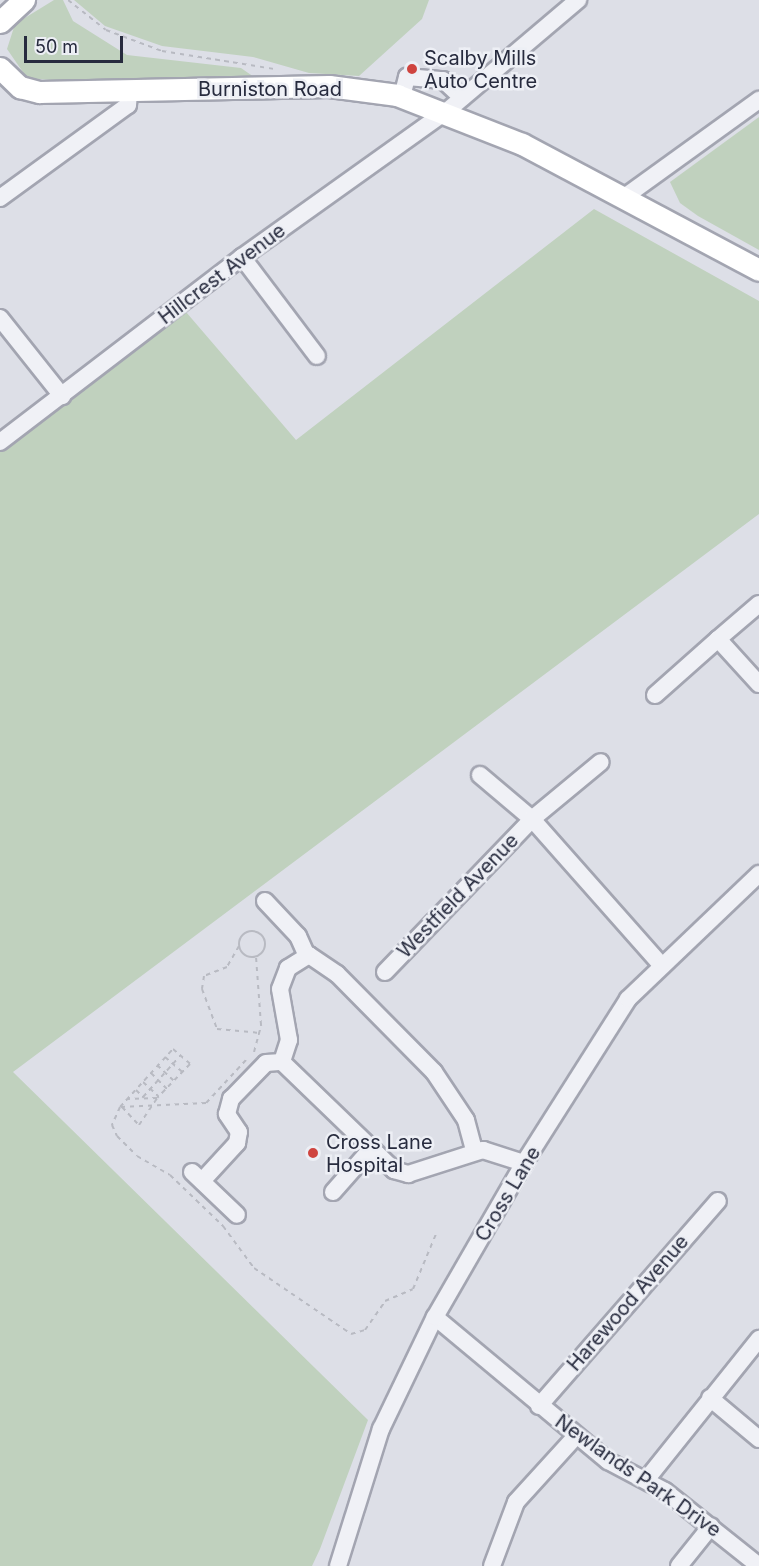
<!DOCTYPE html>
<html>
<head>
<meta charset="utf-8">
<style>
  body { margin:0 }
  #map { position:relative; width:759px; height:1566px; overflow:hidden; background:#dddfe7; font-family:Inter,sans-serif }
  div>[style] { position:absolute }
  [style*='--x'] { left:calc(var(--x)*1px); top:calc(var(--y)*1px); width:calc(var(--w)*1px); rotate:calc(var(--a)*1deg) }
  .green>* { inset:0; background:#c0d1be }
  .path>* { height:2px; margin-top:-1px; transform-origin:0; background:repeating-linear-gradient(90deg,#b8bac2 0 4.5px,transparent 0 9px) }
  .path>.ring { margin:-1px; padding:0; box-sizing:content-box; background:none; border:2px solid #b8bac2; border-radius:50% }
  .roads { filter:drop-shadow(2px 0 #a3a5b1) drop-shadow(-2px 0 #a3a5b1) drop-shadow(0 2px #a3a5b1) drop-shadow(0 -2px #a3a5b1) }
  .minor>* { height:16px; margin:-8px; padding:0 8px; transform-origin:8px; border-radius:8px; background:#f0f1f6 }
  .major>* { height:21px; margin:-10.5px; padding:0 10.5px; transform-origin:10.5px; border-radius:10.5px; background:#fff }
  .dots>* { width:16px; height:16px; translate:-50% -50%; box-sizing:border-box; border:3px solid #edeff5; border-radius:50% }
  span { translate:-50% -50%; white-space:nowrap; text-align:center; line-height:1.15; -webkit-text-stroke:5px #edeff5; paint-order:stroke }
  .poi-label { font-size:20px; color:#272b3e }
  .left { translate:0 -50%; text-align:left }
  .street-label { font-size:20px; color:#272b3e }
  .scale { position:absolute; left:24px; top:36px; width:99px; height:27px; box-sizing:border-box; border:3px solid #272b3e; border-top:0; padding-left:8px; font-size:18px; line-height:21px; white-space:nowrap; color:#272b3e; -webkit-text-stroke:4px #edeff5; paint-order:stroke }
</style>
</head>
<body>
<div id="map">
  <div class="green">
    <div style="clip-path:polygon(54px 0,63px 0,73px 21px,127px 55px,241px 68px,254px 77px,75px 82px,27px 78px,7px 49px,15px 24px)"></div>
    <div style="clip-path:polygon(74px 0,429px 0,422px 19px,359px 76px,309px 73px,253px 57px,162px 46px,105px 26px)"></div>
    <div style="clip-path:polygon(759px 117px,759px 250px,698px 216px,680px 203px,670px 182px)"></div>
    <div style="clip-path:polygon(594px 209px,759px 301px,759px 514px,13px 1072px,368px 1420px,320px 1549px,312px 1566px,0 1566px,0 442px,180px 305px,296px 440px)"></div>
  </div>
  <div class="path">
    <div style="--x:68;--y:0;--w:48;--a:38.3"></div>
    <div style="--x:106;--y:30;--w:60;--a:20.6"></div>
    <div style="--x:162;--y:51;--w:113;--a:9.1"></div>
    <div class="ring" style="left:239px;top:931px;width:24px;height:24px"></div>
    <div style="--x:239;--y:946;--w:24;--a:120"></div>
    <div style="--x:227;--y:967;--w:25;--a:159"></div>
    <div style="--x:204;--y:976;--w:13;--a:99"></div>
    <div style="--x:202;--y:989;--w:43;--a:69.4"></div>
    <div style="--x:217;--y:1029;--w:43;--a:5.3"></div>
    <div style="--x:254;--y:1052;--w:28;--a:-75"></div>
    <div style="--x:261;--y:1025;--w:68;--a:-94.2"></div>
    <div style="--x:165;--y:1057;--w:23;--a:41"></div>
    <div style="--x:246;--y:1060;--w:59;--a:132.9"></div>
    <div style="--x:206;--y:1103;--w:86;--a:177.3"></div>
    <div style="--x:120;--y:1107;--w:20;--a:114"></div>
    <div style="--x:112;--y:1125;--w:12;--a:66"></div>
    <div style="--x:117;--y:1136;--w:28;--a:45"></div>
    <div style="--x:137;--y:1156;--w:38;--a:30"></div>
    <div style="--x:170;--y:1175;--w:74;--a:43.9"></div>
    <div style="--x:223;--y:1226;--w:52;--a:53.6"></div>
    <div style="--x:254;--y:1268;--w:117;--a:34.2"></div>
    <div style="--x:351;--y:1334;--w:15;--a:-16"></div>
    <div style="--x:365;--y:1330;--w:35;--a:-55"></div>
    <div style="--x:385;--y:1301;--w:30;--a:-23"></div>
    <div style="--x:413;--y:1289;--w:60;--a:-67.3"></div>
    <div style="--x:157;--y:1065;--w:23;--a:43"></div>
    <div style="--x:151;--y:1073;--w:23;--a:45"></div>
    <div style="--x:143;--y:1082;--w:21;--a:43"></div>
    <div style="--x:136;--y:1090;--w:11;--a:45"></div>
    <div style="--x:143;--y:1097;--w:55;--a:-47.9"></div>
    <div style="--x:120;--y:1107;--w:79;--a:-47.6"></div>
    <div style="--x:173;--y:1049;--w:23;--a:41"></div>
    <div style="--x:190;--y:1064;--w:47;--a:134.1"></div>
    <div style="--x:157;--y:1098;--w:30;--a:178"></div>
    <div style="--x:122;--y:1107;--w:25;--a:47"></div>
    <div style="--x:139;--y:1125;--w:32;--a:-56"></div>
  </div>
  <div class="roads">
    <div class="minor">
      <div style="--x:402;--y:97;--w:21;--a:-76"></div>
      <div style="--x:407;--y:77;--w:36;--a:5"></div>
      <div style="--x:443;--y:80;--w:26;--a:43"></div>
      <div style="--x:0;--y:198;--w:158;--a:-36"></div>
      <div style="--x:128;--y:105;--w:12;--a:-85"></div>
      <div style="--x:623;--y:198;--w:168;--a:-35.8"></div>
      <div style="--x:242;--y:257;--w:124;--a:52.9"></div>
      <div style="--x:0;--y:318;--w:100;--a:51.5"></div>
      <div style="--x:0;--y:442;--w:305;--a:-37.4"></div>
      <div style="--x:242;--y:257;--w:252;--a:-35.5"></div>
      <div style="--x:447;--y:111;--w:172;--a:-40.3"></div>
      <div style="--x:718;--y:639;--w:54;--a:-40.5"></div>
      <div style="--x:655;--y:695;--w:84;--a:-41.6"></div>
      <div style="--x:718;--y:639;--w:61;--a:47.7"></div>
      <div style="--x:480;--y:775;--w:68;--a:40.2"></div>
      <div style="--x:532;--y:819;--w:196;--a:48.5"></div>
      <div style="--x:265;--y:901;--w:48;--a:46.7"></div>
      <div style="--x:298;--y:936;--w:22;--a:66"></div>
      <div style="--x:385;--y:972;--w:212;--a:-46.1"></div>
      <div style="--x:532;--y:819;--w:89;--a:-39.6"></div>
      <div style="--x:474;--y:1150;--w:31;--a:-105"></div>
      <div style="--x:466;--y:1120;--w:58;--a:-123.7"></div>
      <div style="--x:434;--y:1072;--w:138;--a:-134.7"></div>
      <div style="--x:337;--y:974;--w:34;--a:-146"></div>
      <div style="--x:309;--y:955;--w:25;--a:148"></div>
      <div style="--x:288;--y:968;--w:22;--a:111"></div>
      <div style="--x:280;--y:989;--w:52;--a:80"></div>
      <div style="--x:289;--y:1040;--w:23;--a:108"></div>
      <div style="--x:282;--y:1062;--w:156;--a:44"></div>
      <div style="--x:394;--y:1170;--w:15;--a:16"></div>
      <div style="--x:408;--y:1174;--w:79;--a:-17.7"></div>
      <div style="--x:483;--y:1150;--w:43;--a:17.6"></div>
      <div style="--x:192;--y:1172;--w:62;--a:43.7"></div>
      <div style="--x:202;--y:1181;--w:52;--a:-47.4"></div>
      <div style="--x:237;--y:1143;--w:11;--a:-80"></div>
      <div style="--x:239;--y:1132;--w:22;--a:-124"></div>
      <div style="--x:227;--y:1114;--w:16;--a:-75"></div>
      <div style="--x:231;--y:1099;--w:50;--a:-45.8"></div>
      <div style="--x:266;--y:1063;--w:16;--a:-4"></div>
      <div style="--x:333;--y:1192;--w:56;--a:-48.6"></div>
      <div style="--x:435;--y:1317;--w:225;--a:39.8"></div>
      <div style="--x:608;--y:1461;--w:64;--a:27.8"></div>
      <div style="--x:665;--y:1491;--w:120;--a:38.6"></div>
      <div style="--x:710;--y:1398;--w:64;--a:39.9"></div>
      <div style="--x:539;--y:1406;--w:272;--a:-48.9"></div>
      <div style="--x:646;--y:1480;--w:181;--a:-51.3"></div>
      <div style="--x:338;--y:1566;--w:144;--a:-72.6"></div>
      <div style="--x:381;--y:1429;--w:124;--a:-64.3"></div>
      <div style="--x:435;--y:1317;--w:178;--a:-60"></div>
      <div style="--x:524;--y:1163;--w:194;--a:-57.6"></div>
      <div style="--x:628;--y:999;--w:181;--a:-43.7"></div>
      <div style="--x:492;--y:1566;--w:68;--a:-69.4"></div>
      <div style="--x:516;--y:1502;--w:89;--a:-47.7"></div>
      <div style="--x:679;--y:1566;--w:51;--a:-51.3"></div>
    </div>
    <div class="major">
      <div style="--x:0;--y:22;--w:33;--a:-43"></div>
      <div style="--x:0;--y:68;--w:28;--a:44"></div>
      <div style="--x:20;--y:87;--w:20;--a:15"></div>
      <div style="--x:39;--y:92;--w:290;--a:-1.2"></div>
      <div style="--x:329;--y:86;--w:69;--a:7.5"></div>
      <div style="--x:397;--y:95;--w:134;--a:21.4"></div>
      <div style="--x:522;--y:144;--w:268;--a:28"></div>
    </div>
  </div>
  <div class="dots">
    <div style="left:412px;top:69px;background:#cf443f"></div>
    <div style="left:313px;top:1153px;background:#cf443f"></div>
  </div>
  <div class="poi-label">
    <span class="left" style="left:424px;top:70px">Scalby Mills<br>Auto Centre</span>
    <span class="left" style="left:326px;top:1154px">Cross Lane<br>Hospital</span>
  </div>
  <div class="street-label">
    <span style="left:270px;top:89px">Burniston Road</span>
    <span style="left:222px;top:274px;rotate:-37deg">Hillcrest Avenue</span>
    <span style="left:458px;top:896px;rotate:-46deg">Westfield Avenue</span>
    <span style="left:508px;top:1194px;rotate:-59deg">Cross Lane</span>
    <span style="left:628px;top:1303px;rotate:-49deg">Harewood Avenue</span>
    <span style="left:638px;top:1476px;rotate:35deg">Newlands Park Drive</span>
  </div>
  <div class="scale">50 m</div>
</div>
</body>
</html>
